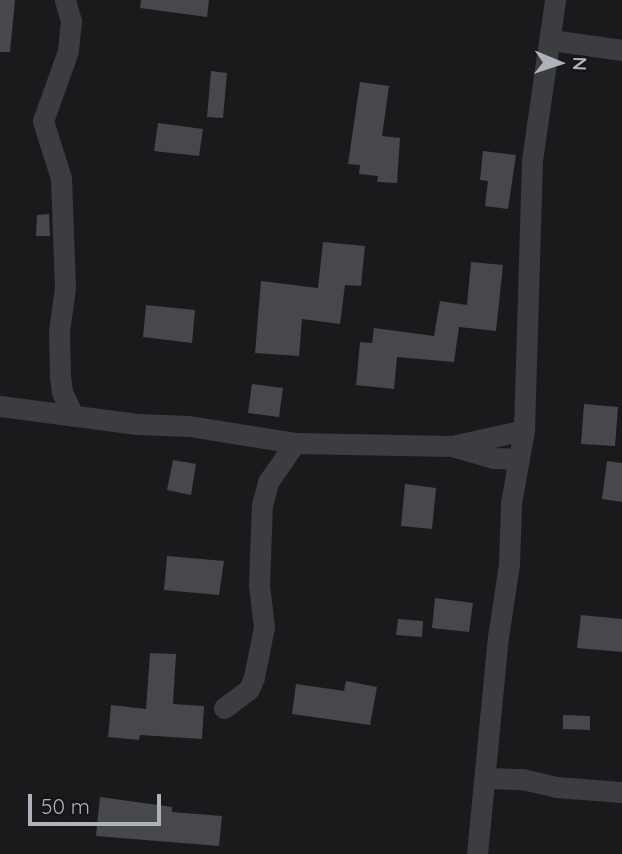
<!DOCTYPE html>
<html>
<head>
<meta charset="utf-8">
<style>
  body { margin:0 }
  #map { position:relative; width:622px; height:854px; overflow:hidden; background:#1a1a1c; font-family:Quicksand,sans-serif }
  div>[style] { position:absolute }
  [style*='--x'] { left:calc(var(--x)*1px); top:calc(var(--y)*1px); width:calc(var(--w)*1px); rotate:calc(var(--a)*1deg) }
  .building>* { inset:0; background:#47484c }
  .street>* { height:21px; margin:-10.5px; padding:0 10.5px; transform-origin:10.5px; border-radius:10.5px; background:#3b3d41 }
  span { translate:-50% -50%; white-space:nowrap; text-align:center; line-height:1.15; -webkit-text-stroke:5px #151517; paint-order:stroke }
  .north { position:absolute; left:524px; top:28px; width:70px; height:70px; -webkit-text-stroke:5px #151517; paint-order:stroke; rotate:92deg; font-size:19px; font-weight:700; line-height:28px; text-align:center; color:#adb2bb }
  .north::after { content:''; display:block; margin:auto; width:24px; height:32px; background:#adb2bb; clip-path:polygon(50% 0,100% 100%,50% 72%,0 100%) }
  .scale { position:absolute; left:28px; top:794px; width:133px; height:32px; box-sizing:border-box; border:4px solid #adb2bb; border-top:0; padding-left:9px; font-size:21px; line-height:24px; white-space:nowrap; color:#adb2bb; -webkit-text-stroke:5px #151517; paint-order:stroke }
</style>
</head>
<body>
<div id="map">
  <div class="building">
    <div style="clip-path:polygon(0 0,15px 0,10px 52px,0 52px)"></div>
    <div style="clip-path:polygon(141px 0,209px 0,207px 17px,140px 8px)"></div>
    <div style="clip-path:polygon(211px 71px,227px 73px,223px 118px,207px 117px)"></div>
    <div style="clip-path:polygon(360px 82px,389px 86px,382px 136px,400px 138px,397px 183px,377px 182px,378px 176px,359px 174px,360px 165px,348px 164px)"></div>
    <div style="clip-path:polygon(158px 123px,203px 129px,199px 156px,154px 151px)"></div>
    <div style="clip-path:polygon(483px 151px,516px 155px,508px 209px,485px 206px,488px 181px,480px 180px)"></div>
    <div style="clip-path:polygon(49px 214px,50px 236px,36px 236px,37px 215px)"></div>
    <div style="clip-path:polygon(323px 242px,365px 246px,361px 286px,345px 285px,340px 324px,302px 319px,299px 356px,255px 353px,261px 281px,318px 288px)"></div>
    <div style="clip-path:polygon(471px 262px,503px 265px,496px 331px,459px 327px,454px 362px,397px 357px,394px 389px,356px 385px,360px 342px,372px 343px,374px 328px,434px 336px,440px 301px,467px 305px)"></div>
    <div style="clip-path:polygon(146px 305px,195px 310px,192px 343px,143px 337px)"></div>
    <div style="clip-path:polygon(252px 384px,283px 388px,279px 417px,248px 413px)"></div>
    <div style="clip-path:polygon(584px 404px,618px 407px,615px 446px,581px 444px)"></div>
    <div style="clip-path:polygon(173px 460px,196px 464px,191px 495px,167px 490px)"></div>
    <div style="clip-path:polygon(607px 461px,622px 463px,622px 502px,602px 499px)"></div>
    <div style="clip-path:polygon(405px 484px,436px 488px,432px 529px,401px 526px)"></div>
    <div style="clip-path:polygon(167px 556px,224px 561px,219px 595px,164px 590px)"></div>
    <div style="clip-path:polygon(435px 598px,473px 603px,469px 632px,432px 628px)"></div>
    <div style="clip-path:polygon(581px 615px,622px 619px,622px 652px,577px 648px)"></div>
    <div style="clip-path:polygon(398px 619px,423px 621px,422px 637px,396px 635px)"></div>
    <div style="clip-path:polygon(150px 653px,176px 654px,173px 704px,204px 706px,202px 739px,140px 735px,139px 740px,108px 737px,111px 705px,146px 709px)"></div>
    <div style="clip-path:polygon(346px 681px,377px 687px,370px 725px,292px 714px,296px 684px,344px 691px)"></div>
    <div style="clip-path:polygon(563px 715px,590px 716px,590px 730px,563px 729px)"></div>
    <div style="clip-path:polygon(100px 797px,172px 807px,172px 812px,222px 816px,219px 846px,96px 836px)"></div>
  </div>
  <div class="street">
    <div style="--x:65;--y:0;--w:22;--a:74"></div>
    <div style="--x:71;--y:21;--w:30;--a:96"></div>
    <div style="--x:68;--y:51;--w:74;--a:109.7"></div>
    <div style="--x:43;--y:121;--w:60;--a:72.5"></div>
    <div style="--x:61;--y:178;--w:110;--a:87.9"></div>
    <div style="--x:65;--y:288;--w:43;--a:97.9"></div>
    <div style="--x:59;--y:331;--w:45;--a:88.7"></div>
    <div style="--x:60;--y:376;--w:16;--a:83"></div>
    <div style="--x:62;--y:392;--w:26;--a:65"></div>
    <div style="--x:551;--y:40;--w:72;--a:8"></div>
    <div style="--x:0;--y:406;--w:138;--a:7.5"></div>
    <div style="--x:137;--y:424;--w:52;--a:2.2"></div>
    <div style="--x:189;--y:426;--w:107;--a:9.1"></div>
    <div style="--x:295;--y:443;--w:157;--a:1.1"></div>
    <div style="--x:452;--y:446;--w:74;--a:-12.5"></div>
    <div style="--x:455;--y:447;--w:40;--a:16"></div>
    <div style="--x:493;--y:458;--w:26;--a:2"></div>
    <div style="--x:224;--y:708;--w:31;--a:-37"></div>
    <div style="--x:249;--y:689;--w:13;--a:-67"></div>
    <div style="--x:254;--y:677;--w:51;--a:-78.7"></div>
    <div style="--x:264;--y:627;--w:42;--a:-96.8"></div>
    <div style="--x:259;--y:585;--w:80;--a:-87.9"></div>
    <div style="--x:262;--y:505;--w:24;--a:-75"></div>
    <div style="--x:268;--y:482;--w:47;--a:-55.3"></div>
    <div style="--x:486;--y:778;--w:36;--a:2"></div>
    <div style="--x:522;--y:779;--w:35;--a:13"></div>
    <div style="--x:556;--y:787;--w:66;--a:4.3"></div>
    <div style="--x:477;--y:854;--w:218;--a:-84.5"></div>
    <div style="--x:498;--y:637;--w:74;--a:-81.4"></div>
    <div style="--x:509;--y:564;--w:61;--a:-88.1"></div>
    <div style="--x:511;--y:503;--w:74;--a:-79.9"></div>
    <div style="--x:524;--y:430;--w:270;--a:-88.3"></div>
    <div style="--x:532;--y:160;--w:162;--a:-81.8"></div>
  </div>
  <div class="north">N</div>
  <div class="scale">50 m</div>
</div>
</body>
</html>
